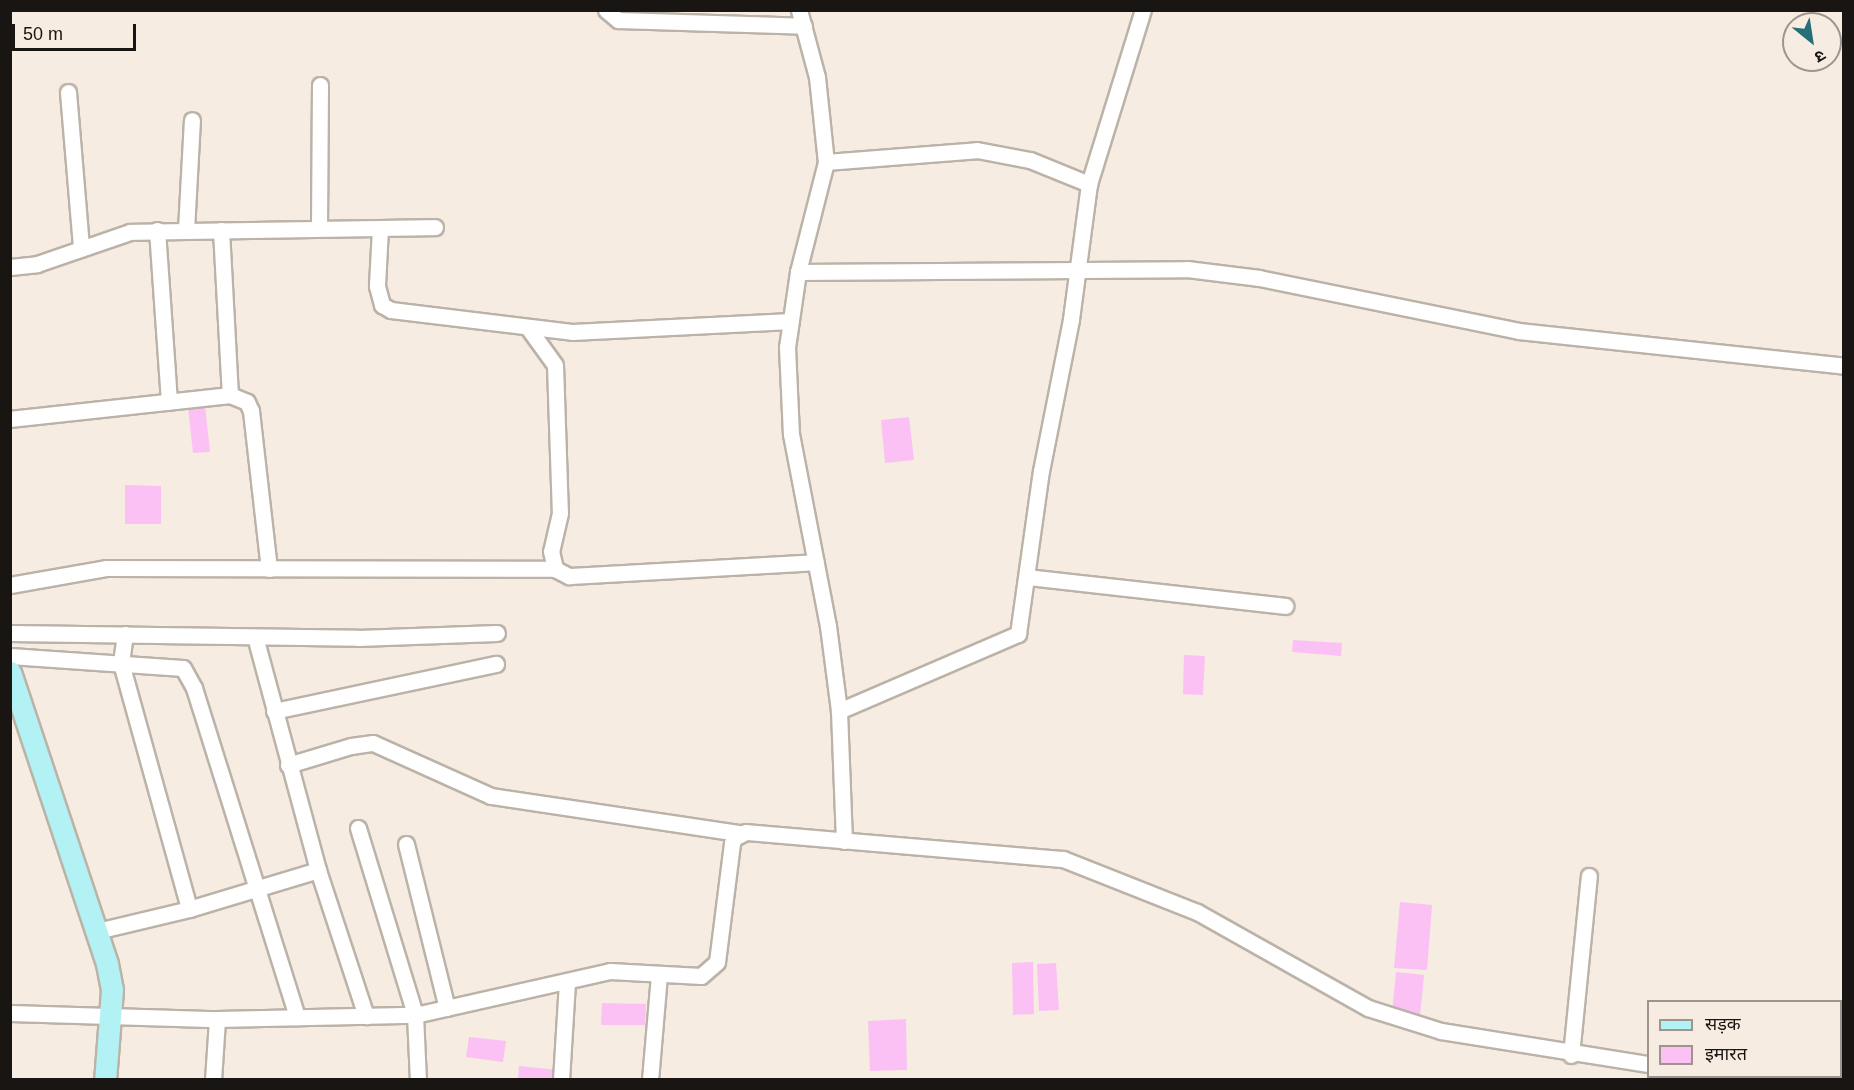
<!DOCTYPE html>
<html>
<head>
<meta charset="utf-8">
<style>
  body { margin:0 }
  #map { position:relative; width:1854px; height:1090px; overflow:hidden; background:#f6ece1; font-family:Helvetica,"Noto Sans Devanagari",sans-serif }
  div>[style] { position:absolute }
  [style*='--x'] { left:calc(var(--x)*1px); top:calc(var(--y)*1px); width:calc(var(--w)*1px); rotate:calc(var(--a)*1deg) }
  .building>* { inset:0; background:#fbc1f5 }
  .roads { filter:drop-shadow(2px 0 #bbb2a8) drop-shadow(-2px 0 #bbb2a8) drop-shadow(0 2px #bbb2a8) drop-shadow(0 -2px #bbb2a8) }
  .street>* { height:15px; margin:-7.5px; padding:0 7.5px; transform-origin:7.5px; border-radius:7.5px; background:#fff }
  .secondary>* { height:21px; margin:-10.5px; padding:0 10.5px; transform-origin:10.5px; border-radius:10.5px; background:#b2f1f4 }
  span { translate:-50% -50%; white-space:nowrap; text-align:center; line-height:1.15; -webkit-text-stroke:4.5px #f6ece1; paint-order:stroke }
  .frame { position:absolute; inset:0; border:12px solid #191512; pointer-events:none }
  .legend { position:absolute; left:1647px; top:1000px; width:195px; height:78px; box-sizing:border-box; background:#f6ece1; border:2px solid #9e968e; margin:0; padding:8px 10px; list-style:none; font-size:18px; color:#191512 }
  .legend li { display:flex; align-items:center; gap:12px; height:30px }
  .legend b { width:30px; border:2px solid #9e968e }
  .north { position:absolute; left:1782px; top:12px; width:60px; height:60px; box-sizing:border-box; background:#f6ece1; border:2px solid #9e968e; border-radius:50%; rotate:150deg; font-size:16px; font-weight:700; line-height:24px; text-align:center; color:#191512 }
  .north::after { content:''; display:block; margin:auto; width:21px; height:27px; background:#266f79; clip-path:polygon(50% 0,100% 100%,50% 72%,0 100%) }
  .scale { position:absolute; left:12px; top:24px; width:124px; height:27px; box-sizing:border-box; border:3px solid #191512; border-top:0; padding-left:8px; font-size:18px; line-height:21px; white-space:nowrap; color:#191512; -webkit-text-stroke:4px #f6ece1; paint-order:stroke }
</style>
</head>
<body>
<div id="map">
  <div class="building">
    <div style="clip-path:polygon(205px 405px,210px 452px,193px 453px,188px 407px)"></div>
    <div style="clip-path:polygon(909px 417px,914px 460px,885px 463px,881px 420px)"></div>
    <div style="clip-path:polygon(125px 485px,161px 486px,161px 524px,125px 524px)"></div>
    <div style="clip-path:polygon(1293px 640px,1342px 643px,1341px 656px,1292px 652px)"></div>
    <div style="clip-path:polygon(1184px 655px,1205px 656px,1203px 695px,1183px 694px)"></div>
    <div style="clip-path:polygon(1400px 902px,1432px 905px,1427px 970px,1394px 968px)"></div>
    <div style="clip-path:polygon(1033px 962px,1034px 1014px,1013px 1015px,1012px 963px)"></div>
    <div style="clip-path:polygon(1056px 963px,1059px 1010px,1039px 1011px,1037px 964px)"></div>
    <div style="clip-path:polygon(1396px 972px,1424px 975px,1420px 1016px,1392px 1013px)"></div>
    <div style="clip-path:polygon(602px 1003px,646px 1004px,645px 1025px,601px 1025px)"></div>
    <div style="clip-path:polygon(906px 1019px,907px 1070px,870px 1071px,868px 1021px)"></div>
    <div style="clip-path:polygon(469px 1037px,506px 1041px,503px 1062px,466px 1057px)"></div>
    <div style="clip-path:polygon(519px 1066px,558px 1070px,557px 1080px,518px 1080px)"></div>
  </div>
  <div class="roads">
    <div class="street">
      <div style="--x:606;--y:10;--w:16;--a:40"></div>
      <div style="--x:618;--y:20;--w:186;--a:1.8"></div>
      <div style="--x:799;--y:10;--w:69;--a:75"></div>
      <div style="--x:817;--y:77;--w:85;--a:84"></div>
      <div style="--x:826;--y:162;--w:114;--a:104.3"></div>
      <div style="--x:798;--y:272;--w:76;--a:98.3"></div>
      <div style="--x:787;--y:347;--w:87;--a:87.4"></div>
      <div style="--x:791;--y:434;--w:196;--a:79.1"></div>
      <div style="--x:828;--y:626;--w:86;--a:82.6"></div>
      <div style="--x:839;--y:711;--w:130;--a:87.8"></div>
      <div style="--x:68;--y:92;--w:157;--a:85.2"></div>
      <div style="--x:826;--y:162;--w:151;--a:-4.5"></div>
      <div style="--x:977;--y:150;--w:54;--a:10.7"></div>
      <div style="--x:1030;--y:160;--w:64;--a:22.1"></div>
      <div style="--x:319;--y:228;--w:143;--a:-89.6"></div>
      <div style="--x:380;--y:228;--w:58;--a:93"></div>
      <div style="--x:377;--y:286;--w:20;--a:75"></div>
      <div style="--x:382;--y:305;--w:10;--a:29"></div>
      <div style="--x:391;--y:310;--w:182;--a:6.9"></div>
      <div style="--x:572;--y:332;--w:219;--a:-2.9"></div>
      <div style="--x:157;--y:230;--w:172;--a:86"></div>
      <div style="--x:186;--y:230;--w:110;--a:-86.9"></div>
      <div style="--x:221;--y:230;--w:165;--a:86.9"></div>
      <div style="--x:230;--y:395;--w:18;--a:22"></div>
      <div style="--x:247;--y:402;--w:10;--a:66"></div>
      <div style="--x:251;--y:411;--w:159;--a:83.5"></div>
      <div style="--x:10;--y:267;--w:27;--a:-6"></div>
      <div style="--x:37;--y:264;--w:98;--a:-19"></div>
      <div style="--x:130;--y:232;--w:305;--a:-0.9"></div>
      <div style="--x:798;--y:272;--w:389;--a:-0.4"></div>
      <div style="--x:1187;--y:269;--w:73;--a:7.1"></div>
      <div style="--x:1259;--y:278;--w:265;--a:11.5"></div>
      <div style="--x:1519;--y:331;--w:327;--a:6.1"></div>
      <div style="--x:529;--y:329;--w:44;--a:54.2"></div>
      <div style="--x:555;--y:365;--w:148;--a:88.1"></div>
      <div style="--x:560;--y:513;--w:39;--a:103"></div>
      <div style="--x:551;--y:551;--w:18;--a:77"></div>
      <div style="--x:555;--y:569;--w:16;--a:27"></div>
      <div style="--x:569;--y:576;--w:247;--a:-3.2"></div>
      <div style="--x:10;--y:419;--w:221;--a:-6.2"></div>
      <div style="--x:1027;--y:577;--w:260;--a:6.4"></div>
      <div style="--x:10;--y:585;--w:97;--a:-10"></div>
      <div style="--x:106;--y:568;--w:449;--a:0.1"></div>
      <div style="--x:10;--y:633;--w:348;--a:0.8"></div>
      <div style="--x:358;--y:638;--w:139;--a:-2.1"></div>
      <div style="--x:125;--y:634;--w:29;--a:98"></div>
      <div style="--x:121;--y:663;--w:255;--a:74.5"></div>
      <div style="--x:10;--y:656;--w:173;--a:4"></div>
      <div style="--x:183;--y:668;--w:23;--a:61"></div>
      <div style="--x:194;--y:688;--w:345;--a:72.6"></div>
      <div style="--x:274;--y:711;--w:227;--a:-12"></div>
      <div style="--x:839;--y:711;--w:195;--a:-23.3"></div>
      <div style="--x:1018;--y:634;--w:165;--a:-82"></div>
      <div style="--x:1041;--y:471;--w:155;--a:-78.8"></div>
      <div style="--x:1071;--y:319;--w:136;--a:-82.4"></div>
      <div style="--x:1089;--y:184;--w:182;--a:-72.8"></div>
      <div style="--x:288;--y:765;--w:66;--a:-16.8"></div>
      <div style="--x:351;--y:746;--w:22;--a:-8"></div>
      <div style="--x:373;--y:743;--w:129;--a:24.2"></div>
      <div style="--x:491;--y:796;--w:251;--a:8.5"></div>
      <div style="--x:358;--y:828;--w:195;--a:73"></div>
      <div style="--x:415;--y:1015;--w:65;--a:87.4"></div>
      <div style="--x:406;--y:844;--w:169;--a:76"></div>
      <div style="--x:318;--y:870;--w:154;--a:71.8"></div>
      <div style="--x:97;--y:931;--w:95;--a:-13.4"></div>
      <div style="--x:189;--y:909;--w:135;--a:-16.8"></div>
      <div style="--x:318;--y:870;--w:241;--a:-105.1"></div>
      <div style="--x:10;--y:1013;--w:207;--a:1.7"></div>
      <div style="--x:217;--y:1019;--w:198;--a:-1.2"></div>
      <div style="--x:415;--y:1015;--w:200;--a:-12.7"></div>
      <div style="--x:610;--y:971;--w:91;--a:3.1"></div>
      <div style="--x:701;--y:976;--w:21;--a:-41"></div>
      <div style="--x:717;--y:962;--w:120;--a:-82.8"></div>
      <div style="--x:732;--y:843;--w:5;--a:-68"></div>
      <div style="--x:734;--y:838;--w:13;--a:-27"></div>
      <div style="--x:746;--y:832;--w:318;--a:4.9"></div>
      <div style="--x:1063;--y:859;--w:144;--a:21.6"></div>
      <div style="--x:1197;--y:912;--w:196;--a:29.3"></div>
      <div style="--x:1368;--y:1008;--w:77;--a:17.5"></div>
      <div style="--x:1441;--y:1031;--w:210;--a:9.1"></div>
      <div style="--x:1571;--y:1055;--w:180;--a:-84.3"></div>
      <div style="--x:1694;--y:1076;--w:28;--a:0"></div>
      <div style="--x:1728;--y:1076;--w:10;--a:24"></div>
      <div style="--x:213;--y:1080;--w:61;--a:-86.2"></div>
      <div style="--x:561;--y:1080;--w:99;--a:-86.5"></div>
      <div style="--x:650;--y:1080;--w:106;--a:-85.1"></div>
    </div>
    <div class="secondary">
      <div style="--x:10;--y:672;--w:308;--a:71.6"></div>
      <div style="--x:107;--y:964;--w:26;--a:79"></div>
      <div style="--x:112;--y:990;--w:90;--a:94.4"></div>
    </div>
  </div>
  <div class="frame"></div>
  <ul class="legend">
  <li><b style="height:8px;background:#b2f1f4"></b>सड़क</li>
  <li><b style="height:16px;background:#fbc1f5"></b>इमारत</li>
  </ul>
  <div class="north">उ</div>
  <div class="scale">50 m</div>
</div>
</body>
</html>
